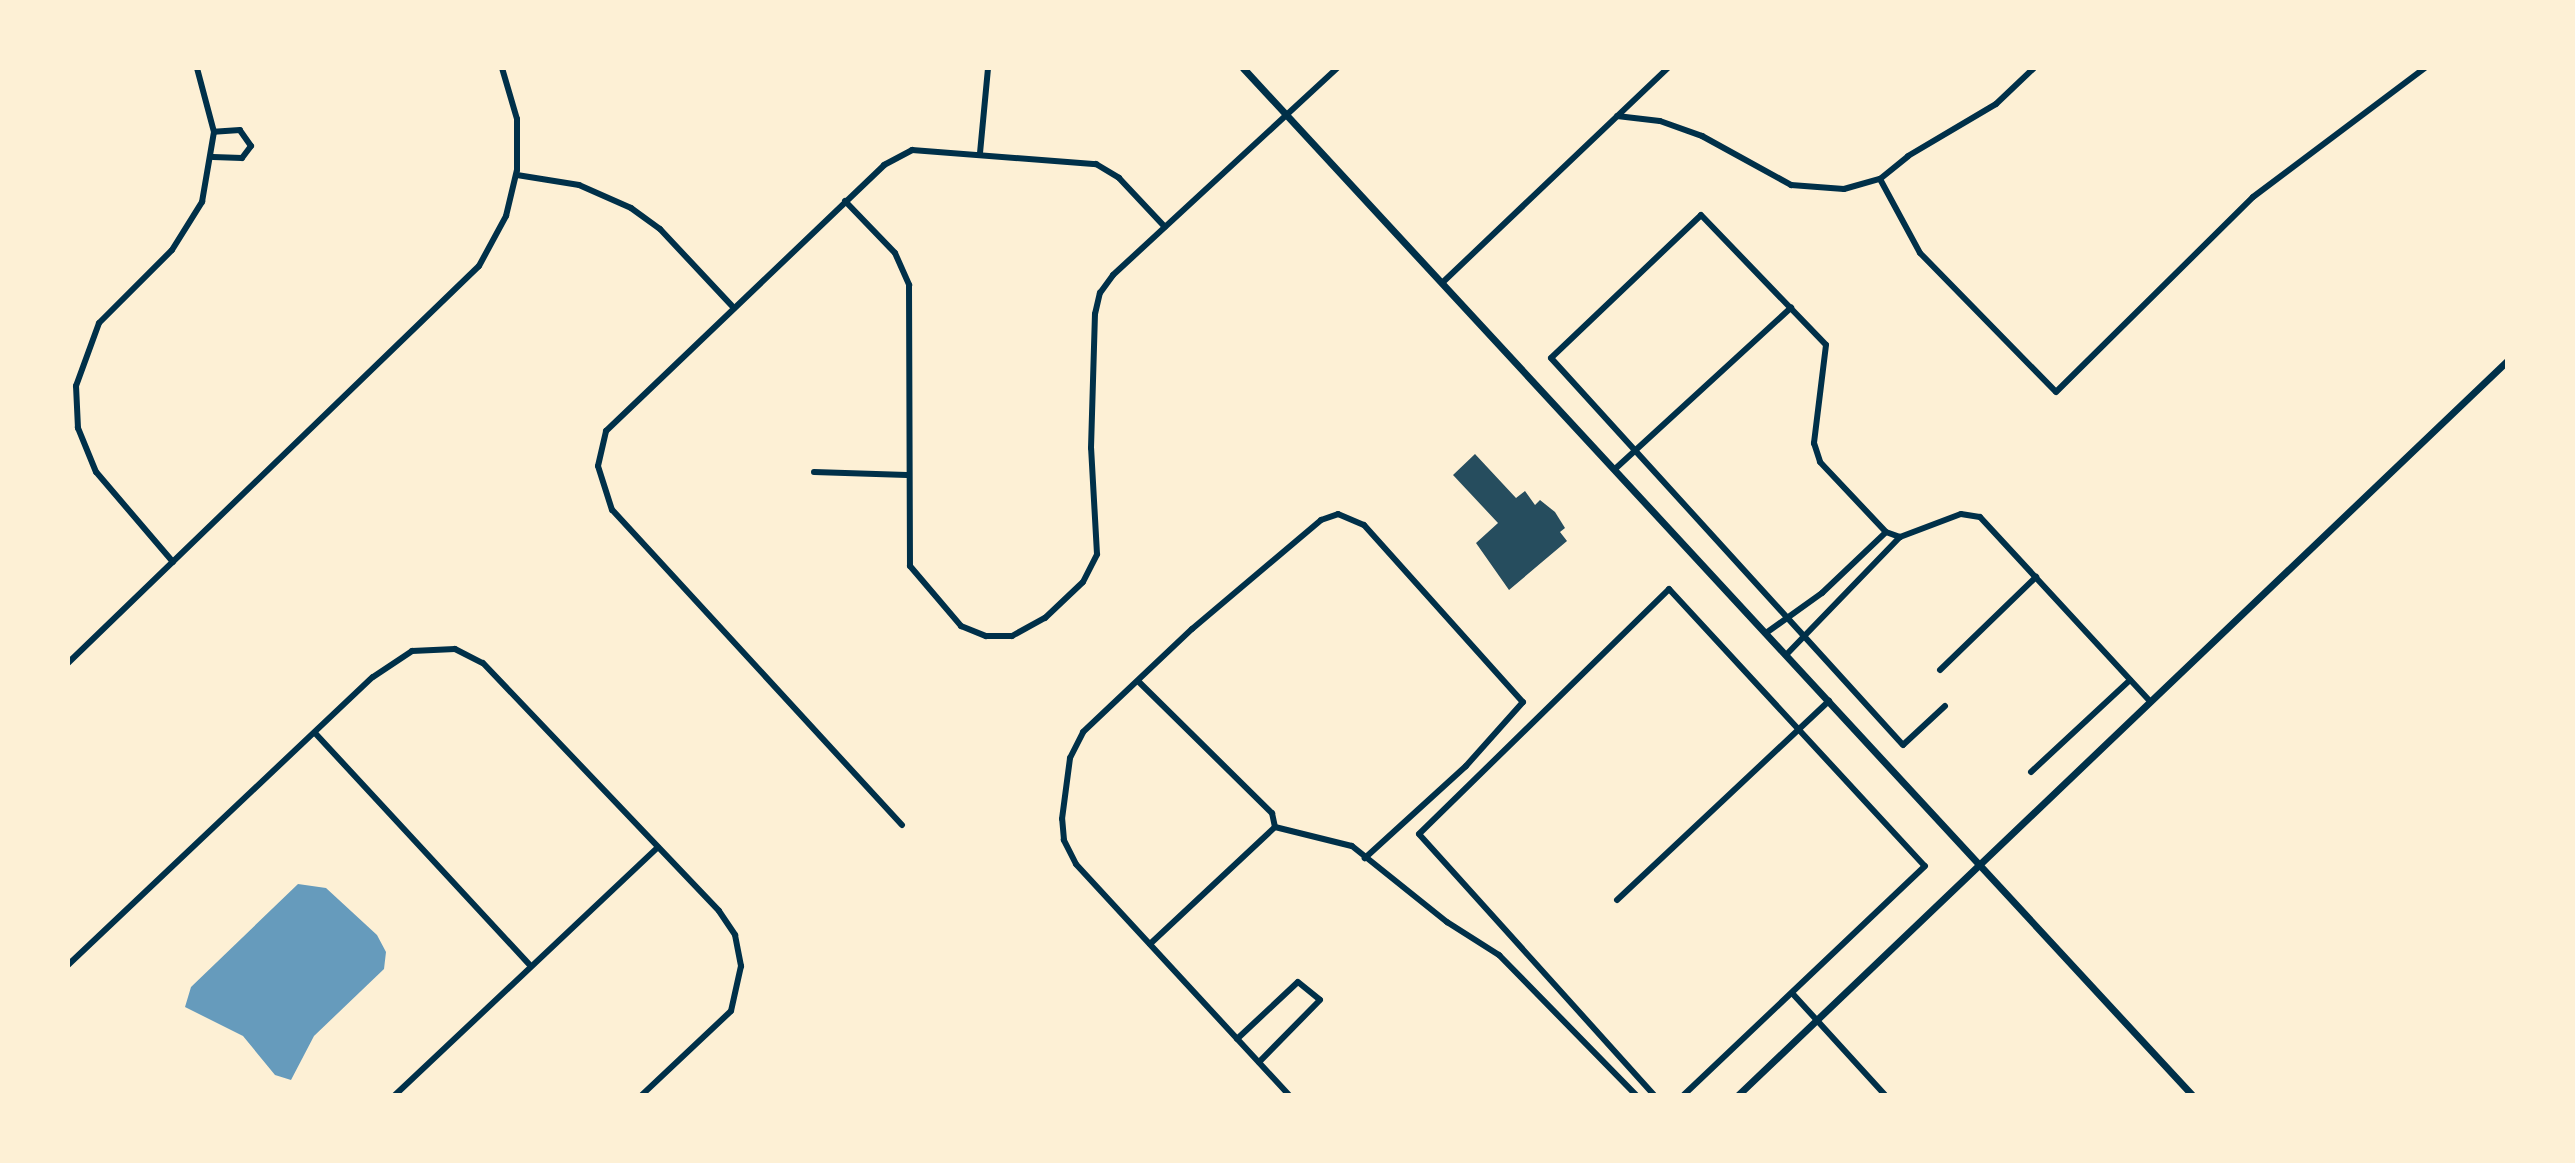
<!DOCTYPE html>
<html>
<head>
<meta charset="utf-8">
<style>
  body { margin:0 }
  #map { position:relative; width:2575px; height:1163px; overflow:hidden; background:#fdf0d5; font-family:"Noto Sans",sans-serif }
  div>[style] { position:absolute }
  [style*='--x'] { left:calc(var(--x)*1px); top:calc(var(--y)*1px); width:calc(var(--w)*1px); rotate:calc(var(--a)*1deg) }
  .water>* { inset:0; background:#669bbc }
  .building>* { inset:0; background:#264d5e }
  .minor>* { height:6px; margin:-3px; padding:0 3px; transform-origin:3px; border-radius:3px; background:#003049 }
  .tertiary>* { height:7px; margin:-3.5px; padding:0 3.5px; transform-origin:3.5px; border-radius:3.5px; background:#003049 }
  span { translate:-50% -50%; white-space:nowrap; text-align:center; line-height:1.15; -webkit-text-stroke:6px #fdf0d5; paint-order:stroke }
  .frame { position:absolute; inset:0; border:70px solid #fdf0d5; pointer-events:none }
</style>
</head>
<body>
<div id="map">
  <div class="water">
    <div style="clip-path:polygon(298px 884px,326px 888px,377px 935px,386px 952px,384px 969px,314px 1036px,291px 1080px,275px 1075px,243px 1036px,185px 1007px,191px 987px)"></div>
  </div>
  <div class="building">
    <div style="clip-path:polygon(1475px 454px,1516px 498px,1525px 491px,1535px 505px,1540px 500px,1555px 512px,1565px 528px,1560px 532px,1567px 541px,1509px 590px,1476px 543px,1498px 523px,1453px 475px)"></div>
  </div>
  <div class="minor">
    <div style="--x:1617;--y:116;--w:43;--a:6.6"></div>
    <div style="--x:1660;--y:121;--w:45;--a:19.7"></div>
    <div style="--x:1702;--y:136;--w:102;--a:28.8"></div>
    <div style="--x:1791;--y:185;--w:53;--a:4.3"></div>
    <div style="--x:1844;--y:189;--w:37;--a:-16"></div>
    <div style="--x:1880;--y:179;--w:36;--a:-39"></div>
    <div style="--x:1908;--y:156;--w:102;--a:-30.6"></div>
    <div style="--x:1996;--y:104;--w:52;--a:-43.5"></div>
    <div style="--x:980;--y:153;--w:85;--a:-84.6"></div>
    <div style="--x:213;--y:157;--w:29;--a:2"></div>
    <div style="--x:242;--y:158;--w:15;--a:-53"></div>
    <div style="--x:251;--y:146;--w:19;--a:-125"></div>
    <div style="--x:240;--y:130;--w:26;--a:176"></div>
    <div style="--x:517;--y:175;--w:63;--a:9.2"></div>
    <div style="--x:579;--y:185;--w:57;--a:23.9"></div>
    <div style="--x:631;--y:208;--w:36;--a:36"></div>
    <div style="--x:660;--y:229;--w:105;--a:46.9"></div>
    <div style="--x:1880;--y:179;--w:84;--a:61.6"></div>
    <div style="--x:1920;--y:253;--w:194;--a:45.6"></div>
    <div style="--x:2056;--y:392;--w:277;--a:-44.7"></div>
    <div style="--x:2253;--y:197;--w:215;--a:-36.9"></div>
    <div style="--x:845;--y:201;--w:72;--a:46.1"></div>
    <div style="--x:895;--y:253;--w:35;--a:66"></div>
    <div style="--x:909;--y:285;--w:281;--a:89.8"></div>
    <div style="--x:910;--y:566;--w:79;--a:49.6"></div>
    <div style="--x:961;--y:626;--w:27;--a:22"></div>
    <div style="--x:986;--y:636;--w:26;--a:0"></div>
    <div style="--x:1012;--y:636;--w:38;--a:-29"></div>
    <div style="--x:1045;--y:618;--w:52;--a:-43.5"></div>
    <div style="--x:1083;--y:582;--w:31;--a:-63"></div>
    <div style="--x:1097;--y:554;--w:106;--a:-93.2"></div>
    <div style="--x:1091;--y:448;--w:134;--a:-88.3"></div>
    <div style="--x:1095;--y:314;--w:22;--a:-77"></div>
    <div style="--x:1100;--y:293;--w:22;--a:-54"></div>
    <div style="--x:1113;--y:275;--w:305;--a:-42.7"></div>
    <div style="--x:1442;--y:283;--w:312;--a:-43.6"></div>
    <div style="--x:1615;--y:469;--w:239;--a:-42.5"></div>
    <div style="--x:814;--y:472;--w:93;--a:1.8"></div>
    <div style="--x:173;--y:562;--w:118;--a:-130.5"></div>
    <div style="--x:96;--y:472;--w:48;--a:-112.2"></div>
    <div style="--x:78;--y:428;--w:42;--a:-92.7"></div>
    <div style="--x:76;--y:386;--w:67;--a:-69.9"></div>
    <div style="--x:99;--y:323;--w:103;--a:-45"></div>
    <div style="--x:172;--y:250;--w:57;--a:-58"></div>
    <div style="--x:202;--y:202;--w:71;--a:-80.3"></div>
    <div style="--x:214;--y:132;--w:66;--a:-104.9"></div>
    <div style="--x:1766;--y:633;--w:69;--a:-35.5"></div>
    <div style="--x:1822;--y:593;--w:88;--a:-43.6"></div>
    <div style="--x:1786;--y:655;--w:164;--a:-46"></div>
    <div style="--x:68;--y:663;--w:571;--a:-44.01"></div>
    <div style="--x:479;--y:266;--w:57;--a:-61.6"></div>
    <div style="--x:506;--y:216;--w:47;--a:-76.6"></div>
    <div style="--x:517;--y:170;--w:51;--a:-90"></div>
    <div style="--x:517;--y:119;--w:53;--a:-106.4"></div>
    <div style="--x:1940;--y:670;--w:134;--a:-44.1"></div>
    <div style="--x:1139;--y:682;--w:187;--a:44.6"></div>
    <div style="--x:1272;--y:813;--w:14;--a:78"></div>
    <div style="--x:1945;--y:706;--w:57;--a:137.1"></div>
    <div style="--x:1903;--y:745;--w:523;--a:-132.29"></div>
    <div style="--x:1551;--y:358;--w:207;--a:-43.6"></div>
    <div style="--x:1701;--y:215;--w:180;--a:46.1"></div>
    <div style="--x:1826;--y:345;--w:99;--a:97"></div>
    <div style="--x:1814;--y:443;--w:20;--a:72"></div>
    <div style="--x:1820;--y:462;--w:96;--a:46.7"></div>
    <div style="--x:1886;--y:532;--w:15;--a:20"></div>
    <div style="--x:1900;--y:537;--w:65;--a:-20.7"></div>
    <div style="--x:1961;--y:514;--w:19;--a:9"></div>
    <div style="--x:1980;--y:517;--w:249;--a:47.3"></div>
    <div style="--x:315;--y:733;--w:315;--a:47.2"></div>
    <div style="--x:2031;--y:772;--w:135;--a:-42.9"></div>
    <div style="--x:902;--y:825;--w:428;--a:-132.6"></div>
    <div style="--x:612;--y:510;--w:46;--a:-107.7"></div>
    <div style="--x:598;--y:466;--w:36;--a:-77"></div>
    <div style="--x:606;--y:431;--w:385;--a:-43.7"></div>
    <div style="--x:884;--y:165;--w:32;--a:-28"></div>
    <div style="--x:912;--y:150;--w:185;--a:4.4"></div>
    <div style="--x:1096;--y:164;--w:27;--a:31"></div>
    <div style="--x:1119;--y:178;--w:67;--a:46.8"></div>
    <div style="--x:1275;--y:827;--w:79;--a:13.9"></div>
    <div style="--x:1352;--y:846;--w:122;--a:38.7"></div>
    <div style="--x:1447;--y:922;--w:62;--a:32.4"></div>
    <div style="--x:1499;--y:955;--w:196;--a:45.6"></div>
    <div style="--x:1617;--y:900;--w:291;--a:-43.2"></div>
    <div style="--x:1150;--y:944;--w:171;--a:-43.1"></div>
    <div style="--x:68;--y:965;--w:419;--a:-43.4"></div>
    <div style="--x:373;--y:677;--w:47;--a:-33.7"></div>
    <div style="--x:412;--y:651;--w:43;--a:-2.7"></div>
    <div style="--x:455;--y:649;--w:31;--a:27"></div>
    <div style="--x:483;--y:663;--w:342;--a:46.4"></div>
    <div style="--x:719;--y:911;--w:29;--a:56"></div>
    <div style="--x:735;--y:935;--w:32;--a:79"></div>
    <div style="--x:741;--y:966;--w:46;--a:102.5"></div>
    <div style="--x:731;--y:1011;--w:122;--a:136.7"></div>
    <div style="--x:1792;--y:993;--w:138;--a:47.6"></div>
    <div style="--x:1237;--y:1039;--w:83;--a:-43.1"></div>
    <div style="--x:1298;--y:982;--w:28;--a:39"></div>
    <div style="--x:1320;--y:1000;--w:87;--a:134.5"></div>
    <div style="--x:395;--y:1095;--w:361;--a:-43.3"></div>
    <div style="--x:1289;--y:1095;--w:314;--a:-132.7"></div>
    <div style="--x:1076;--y:864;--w:27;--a:-117"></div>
    <div style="--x:1064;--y:840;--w:21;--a:-95"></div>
    <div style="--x:1062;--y:819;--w:62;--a:-82.5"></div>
    <div style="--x:1070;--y:758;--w:29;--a:-63"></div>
    <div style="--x:1083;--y:732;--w:150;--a:-43.4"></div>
    <div style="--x:1192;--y:629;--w:169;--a:-40.2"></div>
    <div style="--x:1321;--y:520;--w:18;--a:-19"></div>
    <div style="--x:1338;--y:514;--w:28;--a:23"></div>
    <div style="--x:1364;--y:525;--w:238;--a:48.1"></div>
    <div style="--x:1523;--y:702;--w:86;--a:131.7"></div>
    <div style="--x:1466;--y:766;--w:137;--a:137.7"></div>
    <div style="--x:1654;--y:1095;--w:351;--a:-132"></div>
    <div style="--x:1419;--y:834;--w:350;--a:-44.4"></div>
    <div style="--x:1669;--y:589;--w:377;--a:47.3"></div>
    <div style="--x:1925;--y:866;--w:332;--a:136.5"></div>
  </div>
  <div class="tertiary">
    <div style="--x:1243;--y:68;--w:1398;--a:47.26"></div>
    <div style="--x:1738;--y:1095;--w:1063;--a:-43.67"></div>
  </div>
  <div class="frame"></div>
</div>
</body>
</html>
